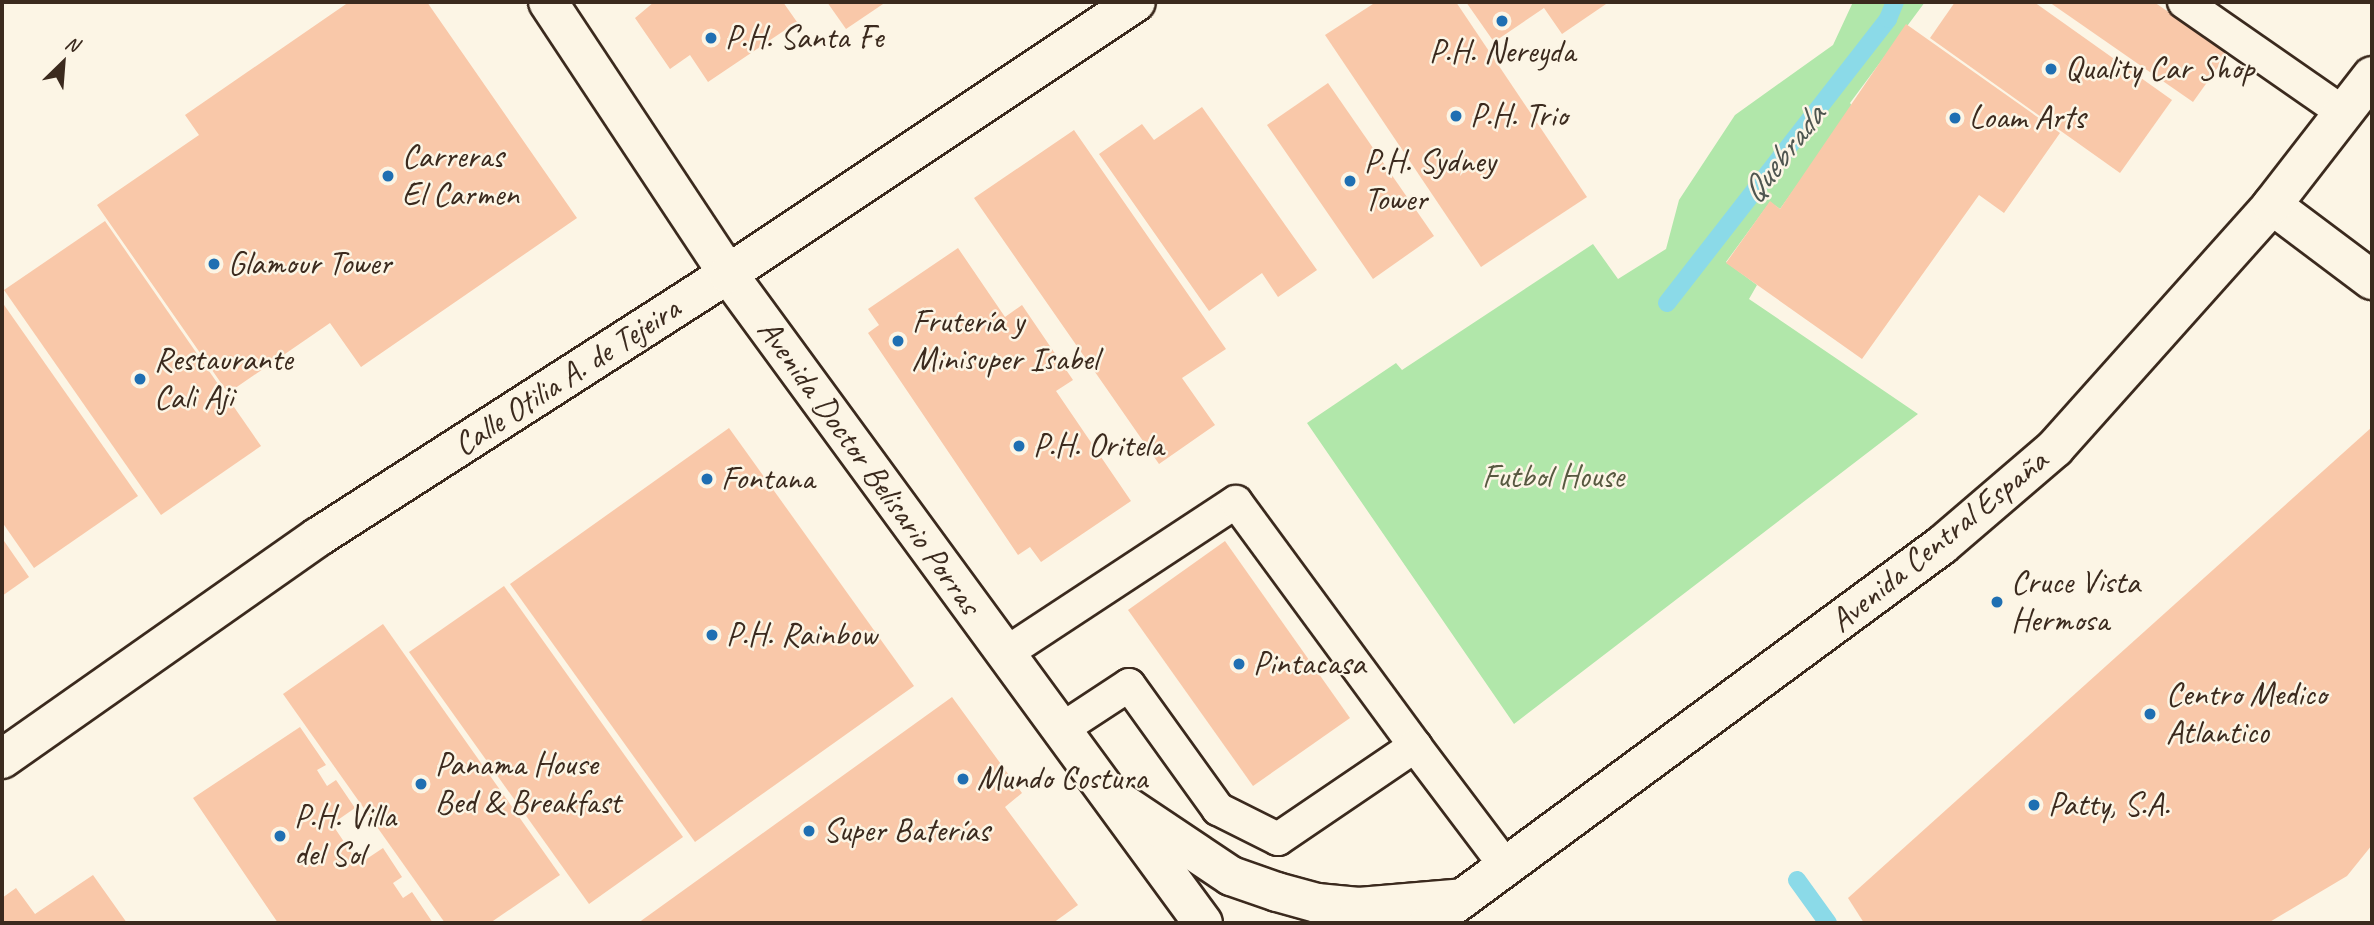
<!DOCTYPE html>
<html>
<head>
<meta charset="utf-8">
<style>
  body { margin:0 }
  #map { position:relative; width:2374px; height:925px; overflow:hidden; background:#fcf5e5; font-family:Caveat,sans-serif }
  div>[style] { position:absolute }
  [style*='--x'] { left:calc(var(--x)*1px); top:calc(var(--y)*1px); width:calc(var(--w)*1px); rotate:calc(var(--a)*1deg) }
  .green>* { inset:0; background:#b1e7aa }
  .stream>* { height:18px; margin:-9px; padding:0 9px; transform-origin:9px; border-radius:9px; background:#8bdae8 }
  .building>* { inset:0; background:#f9c8a9 }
  .roads { filter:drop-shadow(2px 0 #3b2a1e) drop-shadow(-2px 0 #3b2a1e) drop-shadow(0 2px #3b2a1e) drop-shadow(0 -2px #3b2a1e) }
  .service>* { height:32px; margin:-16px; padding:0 16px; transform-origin:16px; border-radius:16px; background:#fcf5e5 }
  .minor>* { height:38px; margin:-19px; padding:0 19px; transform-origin:19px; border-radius:19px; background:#fcf5e5 }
  .secondary>* { height:38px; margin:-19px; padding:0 19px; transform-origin:19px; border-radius:19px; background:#fcf5e5 }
  .dots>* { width:19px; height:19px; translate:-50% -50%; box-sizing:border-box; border:4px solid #fcf5e5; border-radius:50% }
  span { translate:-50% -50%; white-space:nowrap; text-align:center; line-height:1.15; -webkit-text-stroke:5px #fcf5e5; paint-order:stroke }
  .poi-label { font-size:33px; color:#3b2a1e }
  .left { translate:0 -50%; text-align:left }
  .street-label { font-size:33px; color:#3b2a1e }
  .park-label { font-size:33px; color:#585941 }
  .water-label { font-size:35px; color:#4f5650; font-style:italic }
  .frame { position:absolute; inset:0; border:4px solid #3b2a1e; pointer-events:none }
  .north { position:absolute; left:28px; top:28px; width:70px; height:70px; -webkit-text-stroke:5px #fcf5e5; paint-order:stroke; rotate:25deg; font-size:19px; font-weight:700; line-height:28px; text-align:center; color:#3b2a1e }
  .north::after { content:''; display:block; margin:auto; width:24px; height:32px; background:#3b2a1e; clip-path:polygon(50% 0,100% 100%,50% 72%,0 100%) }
</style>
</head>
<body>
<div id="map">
  <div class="green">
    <div style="clip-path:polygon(1853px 2px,1925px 2px,1850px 103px,1853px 107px,1780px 209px,1770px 202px,1726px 262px,1757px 285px,1749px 299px,1918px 414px,1514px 724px,1307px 423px,1396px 363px,1402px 370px,1593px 244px,1618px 279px,1666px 249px,1679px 200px,1735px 115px,1833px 45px)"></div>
  </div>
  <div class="stream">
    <div style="--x:1667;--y:303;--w:360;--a:-52.1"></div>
    <div style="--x:1888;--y:19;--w:18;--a:-68"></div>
    <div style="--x:1797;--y:880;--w:53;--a:54.2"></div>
  </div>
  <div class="building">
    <div style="clip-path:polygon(349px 2px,427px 2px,577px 218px,361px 367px,330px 323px,228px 393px,97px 205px,199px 135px,185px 115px)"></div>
    <div style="clip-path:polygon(654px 2px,783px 2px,797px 22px,708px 82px,690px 55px,670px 69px,635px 18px)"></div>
    <div style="clip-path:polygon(827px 2px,886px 2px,846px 29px)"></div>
    <div style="clip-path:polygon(1376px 2px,1456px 2px,1587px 197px,1481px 267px,1325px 35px)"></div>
    <div style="clip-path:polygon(1466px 2px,1609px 2px,1562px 34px,1544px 8px,1494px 42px)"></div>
    <div style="clip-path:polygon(1955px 2px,2034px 2px,2172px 100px,2120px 173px,1930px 38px)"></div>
    <div style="clip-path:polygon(2049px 2px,2154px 2px,2228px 53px,2193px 102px)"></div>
    <div style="clip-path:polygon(1906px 24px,2060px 133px,2004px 213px,1979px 195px,1862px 359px,1726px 263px,1770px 201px,1780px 209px)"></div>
    <div style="clip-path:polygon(1328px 83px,1434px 236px,1373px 279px,1267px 125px)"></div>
    <div style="clip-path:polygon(1202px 107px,1317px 270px,1278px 297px,1262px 273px,1209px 311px,1099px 154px,1142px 124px,1154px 140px)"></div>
    <div style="clip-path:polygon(1074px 130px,1226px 349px,1182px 378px,1215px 425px,1159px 464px,974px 198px)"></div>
    <div style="clip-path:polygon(105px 221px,261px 446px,161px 515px,4px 290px)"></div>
    <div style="clip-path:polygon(958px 248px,1005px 317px,1022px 305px,1073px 380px,1056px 391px,1131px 501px,1041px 562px,1030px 547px,1018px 555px,868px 333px,879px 325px,868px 309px)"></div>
    <div style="clip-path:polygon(2px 302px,138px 496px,34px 568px,2px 522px)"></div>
    <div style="clip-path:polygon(2372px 427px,2372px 845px,2347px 876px,2268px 923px,1864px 923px,1848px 898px)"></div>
    <div style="clip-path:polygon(729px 428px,914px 686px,695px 842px,510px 584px)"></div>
    <div style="clip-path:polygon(2px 538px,29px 577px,2px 596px)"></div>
    <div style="clip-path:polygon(1225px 541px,1350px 718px,1253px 786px,1128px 610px)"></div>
    <div style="clip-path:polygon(504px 586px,683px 837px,589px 904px,409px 652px)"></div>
    <div style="clip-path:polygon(383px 624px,560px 875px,490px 923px,445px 923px,283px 694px)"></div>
    <div style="clip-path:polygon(952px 697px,1022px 793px,1005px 807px,1078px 905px,1053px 923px,638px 923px)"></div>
    <div style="clip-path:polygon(300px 727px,326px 765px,317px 770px,327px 786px,336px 780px,355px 808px,332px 824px,359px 864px,383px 848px,402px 877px,393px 883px,403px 898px,412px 892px,433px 923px,278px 923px,193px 798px)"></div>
    <div style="clip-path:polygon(93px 875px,127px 923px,2px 923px,2px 898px,16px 888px,35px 914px)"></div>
  </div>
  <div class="roads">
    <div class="service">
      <div style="--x:2184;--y:2;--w:195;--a:34.8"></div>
      <div style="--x:1006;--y:653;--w:275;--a:-33.3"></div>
      <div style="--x:1236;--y:502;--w:303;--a:53.7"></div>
      <div style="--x:1062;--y:729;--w:80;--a:-33.3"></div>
      <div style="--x:1129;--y:685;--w:153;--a:54.3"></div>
      <div style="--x:1218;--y:809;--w:67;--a:26.6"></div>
      <div style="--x:1278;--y:839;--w:166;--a:-34.2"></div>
      <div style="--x:1415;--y:746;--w:153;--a:53"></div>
    </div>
    <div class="minor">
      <div style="--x:548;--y:2;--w:326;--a:56.5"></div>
      <div style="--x:728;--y:274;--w:804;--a:53.8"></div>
      <div style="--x:2272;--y:205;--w:125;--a:36.9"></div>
      <div style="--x:2;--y:759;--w:386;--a:-35.1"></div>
      <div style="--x:318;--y:537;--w:487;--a:-32.7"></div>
      <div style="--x:728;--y:274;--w:490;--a:-33.7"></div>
    </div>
    <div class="secondary">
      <div style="--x:1113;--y:797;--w:142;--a:33.8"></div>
      <div style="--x:1231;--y:876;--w:49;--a:19.2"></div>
      <div style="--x:1277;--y:892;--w:41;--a:15.4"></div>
      <div style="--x:1317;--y:903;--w:42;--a:5.4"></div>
      <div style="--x:1359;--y:907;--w:104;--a:-4.9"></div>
      <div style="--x:1429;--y:923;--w:637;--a:-36.38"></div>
      <div style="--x:1942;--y:545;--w:149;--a:-40.6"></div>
      <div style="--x:2055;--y:448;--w:326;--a:-48.2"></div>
      <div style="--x:2272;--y:205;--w:163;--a:-52.2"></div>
    </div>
  </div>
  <div class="dots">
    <div style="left:1502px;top:21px;background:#1f6fb2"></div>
    <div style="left:711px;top:38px;background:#1f6fb2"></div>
    <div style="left:2051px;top:69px;background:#1f6fb2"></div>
    <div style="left:1456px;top:116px;background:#1f6fb2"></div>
    <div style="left:1955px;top:118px;background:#1f6fb2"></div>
    <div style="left:388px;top:176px;background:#1f6fb2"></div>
    <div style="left:1350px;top:181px;background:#1f6fb2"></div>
    <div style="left:214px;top:264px;background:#1f6fb2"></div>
    <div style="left:898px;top:341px;background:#1f6fb2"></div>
    <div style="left:140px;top:379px;background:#1f6fb2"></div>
    <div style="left:1019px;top:446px;background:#1f6fb2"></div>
    <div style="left:707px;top:479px;background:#1f6fb2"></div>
    <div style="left:1997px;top:602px;background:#1f6fb2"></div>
    <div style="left:712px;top:635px;background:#1f6fb2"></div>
    <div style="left:1239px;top:664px;background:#1f6fb2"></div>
    <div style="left:2150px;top:714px;background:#1f6fb2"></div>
    <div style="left:963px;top:779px;background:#1f6fb2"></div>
    <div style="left:421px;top:784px;background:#1f6fb2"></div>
    <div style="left:2034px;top:805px;background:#1f6fb2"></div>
    <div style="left:809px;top:831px;background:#1f6fb2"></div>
    <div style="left:280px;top:836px;background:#1f6fb2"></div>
  </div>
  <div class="poi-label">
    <span class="left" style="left:725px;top:38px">P.H. Santa Fe</span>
    <span style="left:1502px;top:52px">P.H. Nereyda</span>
    <span class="left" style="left:2065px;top:69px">Quality Car Shop</span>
    <span class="left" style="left:1470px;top:116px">P.H. Trio</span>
    <span class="left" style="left:1969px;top:118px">Loam Arts</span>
    <span class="left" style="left:402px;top:176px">Carreras<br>El Carmen</span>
    <span class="left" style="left:1364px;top:181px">P.H. Sydney<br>Tower</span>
    <span class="left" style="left:228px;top:264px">Glamour Tower</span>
    <span class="left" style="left:912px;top:341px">Frutería y<br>Minisuper Isabel</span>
    <span class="left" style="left:154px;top:379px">Restaurante<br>Cali Aji</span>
    <span class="left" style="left:1033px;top:446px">P.H. Oritela</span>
    <span class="left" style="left:721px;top:479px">Fontana</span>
    <span class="left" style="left:2011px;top:602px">Cruce Vista<br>Hermosa</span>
    <span class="left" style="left:726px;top:635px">P.H. Rainbow</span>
    <span class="left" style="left:1253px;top:664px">Pintacasa</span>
    <span class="left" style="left:2166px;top:714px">Centro Medico<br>Atlantico</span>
    <span class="left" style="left:435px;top:784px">Panama House<br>Bed &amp; Breakfast</span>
    <span class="left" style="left:977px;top:779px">Mundo Costura</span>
    <span class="left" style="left:2048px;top:805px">Patty, S.A.</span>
    <span class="left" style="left:294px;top:836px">P.H. Villa<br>del Sol</span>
    <span class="left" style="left:823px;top:831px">Super Baterías</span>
  </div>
  <div class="street-label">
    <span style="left:567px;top:377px;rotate:-33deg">Calle Otilia A. de Tejeira</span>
    <span style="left:869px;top:467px;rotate:54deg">Avenida Doctor Belisario Porras</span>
    <span style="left:1939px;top:541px;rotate:-39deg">Avenida Central España</span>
  </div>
  <div class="park-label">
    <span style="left:1553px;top:477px">Futbol House</span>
  </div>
  <div class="water-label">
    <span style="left:1783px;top:154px;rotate:-52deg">Quebrada</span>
  </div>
  <div class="frame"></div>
  <div class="north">N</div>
</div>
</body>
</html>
